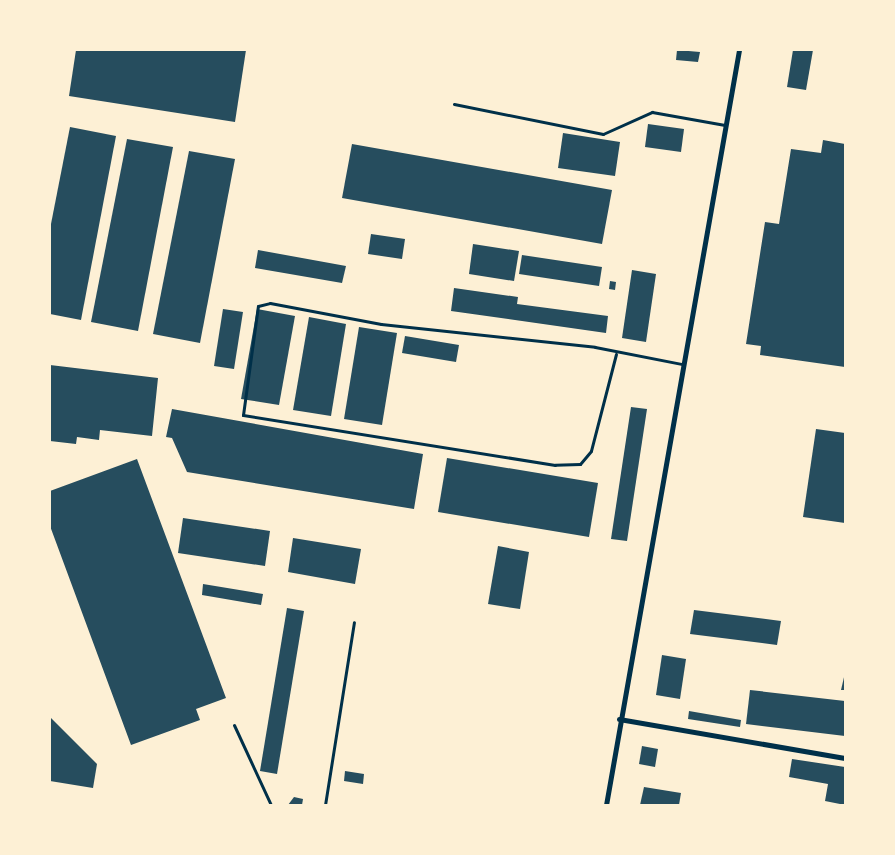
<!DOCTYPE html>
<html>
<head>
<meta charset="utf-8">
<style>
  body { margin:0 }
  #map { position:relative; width:895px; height:855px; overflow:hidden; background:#fdf0d5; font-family:Commissioner,sans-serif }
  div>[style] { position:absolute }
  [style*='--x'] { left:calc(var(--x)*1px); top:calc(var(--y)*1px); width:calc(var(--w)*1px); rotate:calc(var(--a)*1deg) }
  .building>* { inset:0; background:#264d5e }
  .service>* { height:3px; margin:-1.5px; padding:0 1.5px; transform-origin:1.5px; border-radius:1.5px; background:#003049 }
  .minor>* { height:5px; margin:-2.5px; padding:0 2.5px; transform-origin:2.5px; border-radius:2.5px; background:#003049 }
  span { translate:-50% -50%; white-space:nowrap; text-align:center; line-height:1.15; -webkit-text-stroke:4.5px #fdf0d5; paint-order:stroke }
  .frame { position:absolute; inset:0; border:51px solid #fdf0d5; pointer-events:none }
</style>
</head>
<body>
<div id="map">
  <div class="building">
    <div style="clip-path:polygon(76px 50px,246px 50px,235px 122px,69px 96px)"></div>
    <div style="clip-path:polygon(677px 50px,700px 52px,698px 62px,676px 60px)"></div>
    <div style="clip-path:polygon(793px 50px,813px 50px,806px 90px,787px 87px)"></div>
    <div style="clip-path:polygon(648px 124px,684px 129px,681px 152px,645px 147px)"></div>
    <div style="clip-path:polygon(70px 127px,116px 136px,81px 320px,50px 314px,50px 229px)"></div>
    <div style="clip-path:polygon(563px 133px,620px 142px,615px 176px,558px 168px)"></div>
    <div style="clip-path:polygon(127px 139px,173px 147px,138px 331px,91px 322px)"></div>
    <div style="clip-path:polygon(823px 140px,845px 144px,845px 367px,760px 355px,761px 346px,746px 344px,765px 222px,779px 224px,791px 149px,821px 153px)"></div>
    <div style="clip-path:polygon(352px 144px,612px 190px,602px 244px,342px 198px)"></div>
    <div style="clip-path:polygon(189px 151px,235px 159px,200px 343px,153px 334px)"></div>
    <div style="clip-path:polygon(371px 234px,405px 239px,402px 259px,368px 254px)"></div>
    <div style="clip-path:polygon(473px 244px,519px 251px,514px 281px,469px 274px)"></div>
    <div style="clip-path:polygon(258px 250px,346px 266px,342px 283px,255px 268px)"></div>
    <div style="clip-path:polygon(522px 255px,602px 267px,599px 286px,519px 274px)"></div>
    <div style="clip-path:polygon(632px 270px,656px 274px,646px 342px,622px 338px)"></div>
    <div style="clip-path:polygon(610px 281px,616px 282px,615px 290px,609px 289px)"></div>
    <div style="clip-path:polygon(454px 288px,518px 297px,517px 304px,608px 316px,606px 333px,451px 311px)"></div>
    <div style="clip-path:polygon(223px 309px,243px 312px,234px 369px,214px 366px)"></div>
    <div style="clip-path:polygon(257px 309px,295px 316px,279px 405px,241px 399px)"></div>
    <div style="clip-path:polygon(309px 317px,346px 324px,331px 416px,293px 410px)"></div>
    <div style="clip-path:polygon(359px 327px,397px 333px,382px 425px,344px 419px)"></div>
    <div style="clip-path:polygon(405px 336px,459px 345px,456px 362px,402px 353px)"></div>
    <div style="clip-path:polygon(50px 365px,158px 378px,152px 436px,100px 430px,99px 440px,77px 437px,76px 444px,50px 441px)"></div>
    <div style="clip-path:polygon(631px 407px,647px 409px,627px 541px,611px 539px)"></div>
    <div style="clip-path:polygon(172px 409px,423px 454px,414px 509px,187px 472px,172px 438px,166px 437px)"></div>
    <div style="clip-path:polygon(816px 429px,845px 433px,845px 523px,803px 517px)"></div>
    <div style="clip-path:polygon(447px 458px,598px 483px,589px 537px,438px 512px)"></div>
    <div style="clip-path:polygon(137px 459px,226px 698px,196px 709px,200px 720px,131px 745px,50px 526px,50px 491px)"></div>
    <div style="clip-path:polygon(183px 518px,270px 531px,265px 566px,178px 553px)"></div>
    <div style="clip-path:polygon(293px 538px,361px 549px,355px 584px,288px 572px)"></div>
    <div style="clip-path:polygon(498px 546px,529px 552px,520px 609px,488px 604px)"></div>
    <div style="clip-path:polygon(203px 584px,263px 594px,261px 605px,202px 595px)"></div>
    <div style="clip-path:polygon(287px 608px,304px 611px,277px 774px,260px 771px)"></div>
    <div style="clip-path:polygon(694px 610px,781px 621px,777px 645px,690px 634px)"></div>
    <div style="clip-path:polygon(662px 655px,686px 659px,680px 699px,656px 695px)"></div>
    <div style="clip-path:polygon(845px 673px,845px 690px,841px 690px)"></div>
    <div style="clip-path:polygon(750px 690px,845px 701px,845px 736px,746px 724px)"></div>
    <div style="clip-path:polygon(689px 711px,741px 720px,740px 727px,688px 719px)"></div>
    <div style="clip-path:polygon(50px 717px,97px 764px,93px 788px,50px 781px)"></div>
    <div style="clip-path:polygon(642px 746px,658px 749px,655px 767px,639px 764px)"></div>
    <div style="clip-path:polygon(792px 759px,845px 767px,845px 805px,825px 801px,828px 784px,789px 777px)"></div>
    <div style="clip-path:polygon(345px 771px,364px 774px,363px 784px,344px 781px)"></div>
    <div style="clip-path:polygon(644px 787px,681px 793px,679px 805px,640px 805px)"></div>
    <div style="clip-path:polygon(294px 797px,303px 799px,302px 805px,288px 805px)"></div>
  </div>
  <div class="service">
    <div style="--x:454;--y:104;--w:152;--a:11.4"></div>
    <div style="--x:603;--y:134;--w:54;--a:-24.2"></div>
    <div style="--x:652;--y:112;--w:74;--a:10.1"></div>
    <div style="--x:616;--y:354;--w:100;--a:104.5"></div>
    <div style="--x:591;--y:451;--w:17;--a:130"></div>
    <div style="--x:580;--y:464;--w:25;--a:178"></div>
    <div style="--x:555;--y:465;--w:316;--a:-170.9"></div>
    <div style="--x:243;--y:415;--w:110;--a:-82.2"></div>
    <div style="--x:258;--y:306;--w:12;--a:-14"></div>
    <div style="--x:270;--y:303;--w:113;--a:10.7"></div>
    <div style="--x:381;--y:324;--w:215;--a:6.1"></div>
    <div style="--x:595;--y:347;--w:89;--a:11.1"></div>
    <div style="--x:234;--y:725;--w:88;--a:65.2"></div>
    <div style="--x:325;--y:805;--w:185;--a:-81"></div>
  </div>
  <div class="minor">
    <div style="--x:619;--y:719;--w:229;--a:9.8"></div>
    <div style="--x:606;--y:805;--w:767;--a:-80.01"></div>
  </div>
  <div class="frame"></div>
</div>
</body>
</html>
